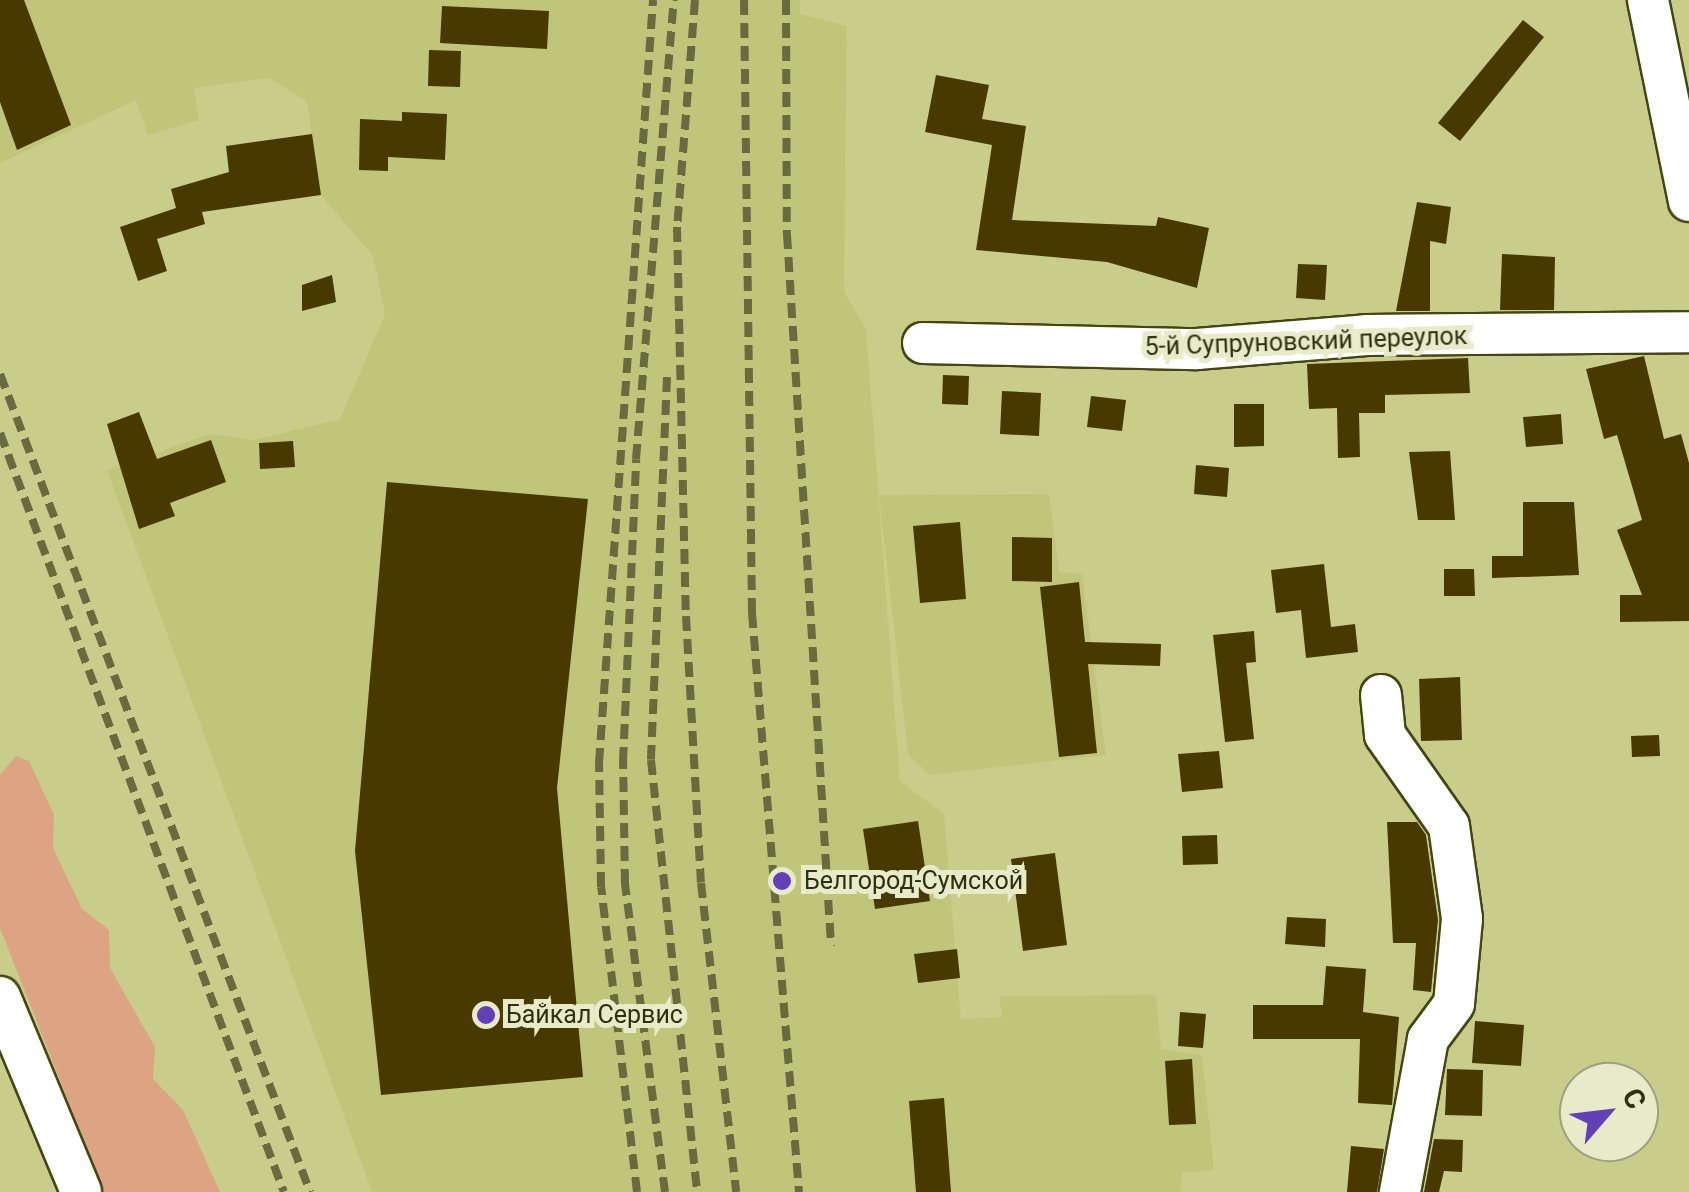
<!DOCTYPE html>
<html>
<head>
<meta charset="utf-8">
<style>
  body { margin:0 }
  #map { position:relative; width:1689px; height:1192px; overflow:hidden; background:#c8ce89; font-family:Roboto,sans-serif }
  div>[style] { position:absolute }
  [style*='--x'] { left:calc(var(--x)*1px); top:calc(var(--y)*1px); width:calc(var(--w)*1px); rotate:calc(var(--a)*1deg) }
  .built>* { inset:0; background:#c0c679 }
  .green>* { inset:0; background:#dca482 }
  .building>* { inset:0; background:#483900 }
  .roads { filter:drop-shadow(2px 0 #444612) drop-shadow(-2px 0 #444612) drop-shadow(0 2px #444612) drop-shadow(0 -2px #444612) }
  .minor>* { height:40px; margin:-20px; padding:0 20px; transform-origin:20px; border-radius:20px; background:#fff }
  .rail>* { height:8px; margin-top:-4px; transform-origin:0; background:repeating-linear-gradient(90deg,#676b3f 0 15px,transparent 0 23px) }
  .dots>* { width:28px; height:28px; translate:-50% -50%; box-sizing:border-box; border:5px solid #e8ebc9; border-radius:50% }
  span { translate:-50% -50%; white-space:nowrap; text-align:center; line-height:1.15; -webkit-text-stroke:10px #e8ebc9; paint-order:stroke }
  .street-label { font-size:25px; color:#2e3014 }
  .poi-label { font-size:25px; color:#2e3014 }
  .left { translate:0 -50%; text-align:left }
  .north { position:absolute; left:1559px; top:1062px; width:100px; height:100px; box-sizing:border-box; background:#e8ebc9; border:2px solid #9ea081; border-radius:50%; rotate:62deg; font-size:28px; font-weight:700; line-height:40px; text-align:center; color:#2e3014 }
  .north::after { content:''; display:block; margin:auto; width:35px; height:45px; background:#6440b8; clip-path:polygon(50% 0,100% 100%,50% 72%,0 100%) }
</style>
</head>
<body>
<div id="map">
  <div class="built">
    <div style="clip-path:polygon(0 0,800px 0,800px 14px,847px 26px,844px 292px,866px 329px,900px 781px,944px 814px,961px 1019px,1002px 1017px,999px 996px,1156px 995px,1161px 1049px,1202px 1055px,1214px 1170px,1182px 1173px,1181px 1192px,372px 1192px,107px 470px,210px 434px,254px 440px,340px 419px,385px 314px,373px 256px,321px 195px,307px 102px,270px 78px,194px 88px,199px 120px,148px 135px,136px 100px,0 163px)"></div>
    <div style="clip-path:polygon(1049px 494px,1059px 572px,1082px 574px,1106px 755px,930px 775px,908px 754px,879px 495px)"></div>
  </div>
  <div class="green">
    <div style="clip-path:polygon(16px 756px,29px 761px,54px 815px,53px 848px,82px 909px,109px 930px,110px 968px,155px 1047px,153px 1079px,183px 1110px,220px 1192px,104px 1192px,0 928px,0 775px)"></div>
  </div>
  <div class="building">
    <div style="clip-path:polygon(0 0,24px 0,71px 125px,17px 150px,0 102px)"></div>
    <div style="clip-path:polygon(442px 6px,549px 11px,547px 49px,440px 43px)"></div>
    <div style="clip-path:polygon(1523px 20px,1544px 37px,1460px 141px,1438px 123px)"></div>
    <div style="clip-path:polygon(429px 50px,461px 51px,460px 87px,428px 86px)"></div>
    <div style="clip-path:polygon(936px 75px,989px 85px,982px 119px,1026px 126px,1012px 220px,1156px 226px,1158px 217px,1209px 228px,1197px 288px,1107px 262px,976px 250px,992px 145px,925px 132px)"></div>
    <div style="clip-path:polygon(402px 112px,447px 114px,445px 160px,388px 157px,388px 171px,359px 170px,360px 119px,402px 121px)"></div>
    <div style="clip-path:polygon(312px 134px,321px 195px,202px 212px,205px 224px,157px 239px,167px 271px,138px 281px,120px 227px,176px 208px,171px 189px,229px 172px,226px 146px)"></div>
    <div style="clip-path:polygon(1417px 202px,1451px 207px,1446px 244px,1430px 241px,1430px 311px,1396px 311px)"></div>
    <div style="clip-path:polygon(1502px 254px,1555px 257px,1554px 310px,1500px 310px)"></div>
    <div style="clip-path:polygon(1298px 264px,1327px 265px,1325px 300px,1296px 298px)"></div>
    <div style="clip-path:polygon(332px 275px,336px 302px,302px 311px,302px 285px)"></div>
    <div style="clip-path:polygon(1644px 356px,1664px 439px,1681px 434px,1689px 463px,1689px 621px,1620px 622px,1620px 595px,1642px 595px,1617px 530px,1642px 520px,1617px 435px,1604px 439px,1586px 369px)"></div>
    <div style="clip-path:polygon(1468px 358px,1470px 393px,1385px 395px,1385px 413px,1359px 413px,1360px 457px,1338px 458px,1337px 408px,1309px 409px,1307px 364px)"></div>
    <div style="clip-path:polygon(943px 375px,969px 376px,968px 405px,942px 404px)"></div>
    <div style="clip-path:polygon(1002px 391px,1041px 393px,1039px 436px,1000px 434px)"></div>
    <div style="clip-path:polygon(1091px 396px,1126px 400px,1122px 431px,1087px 427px)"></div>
    <div style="clip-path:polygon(1234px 404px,1264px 404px,1264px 446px,1234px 447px)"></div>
    <div style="clip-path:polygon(139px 412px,157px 459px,211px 440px,226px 482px,170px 503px,175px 516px,139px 529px,107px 424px)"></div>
    <div style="clip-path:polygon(1561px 414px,1563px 444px,1526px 447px,1523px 417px)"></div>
    <div style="clip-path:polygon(293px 441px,295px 467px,260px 469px,259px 443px)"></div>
    <div style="clip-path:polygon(1450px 451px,1455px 520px,1418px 520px,1409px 452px)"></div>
    <div style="clip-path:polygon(1196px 465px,1229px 468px,1227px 497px,1194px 494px)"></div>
    <div style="clip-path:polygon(387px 482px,588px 499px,557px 788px,583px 1077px,381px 1095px,355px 851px)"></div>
    <div style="clip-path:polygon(1523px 502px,1574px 502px,1579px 575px,1492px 578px,1492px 556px,1523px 556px)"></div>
    <div style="clip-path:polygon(960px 522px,966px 599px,920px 603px,913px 526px)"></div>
    <div style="clip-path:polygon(1012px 537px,1052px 538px,1052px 582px,1012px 581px)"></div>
    <div style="clip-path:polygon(1324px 564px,1331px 627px,1355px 624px,1358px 652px,1306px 658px,1301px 610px,1276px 613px,1271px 570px)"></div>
    <div style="clip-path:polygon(1444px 569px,1474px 569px,1475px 596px,1444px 596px)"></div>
    <div style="clip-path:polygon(1079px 582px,1085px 642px,1161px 644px,1160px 666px,1088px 664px,1097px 753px,1059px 757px,1040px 587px)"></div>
    <div style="clip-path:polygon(1254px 631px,1256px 662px,1246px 663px,1254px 739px,1225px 742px,1213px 635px)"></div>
    <div style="clip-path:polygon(1460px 677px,1462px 740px,1421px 741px,1419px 679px)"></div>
    <div style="clip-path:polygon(1659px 735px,1660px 756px,1632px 757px,1631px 736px)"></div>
    <div style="clip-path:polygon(1219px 751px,1223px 788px,1182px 792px,1178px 754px)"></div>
    <div style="clip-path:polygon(918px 821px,930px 901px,875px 909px,863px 829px)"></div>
    <div style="clip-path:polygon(1387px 822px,1417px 822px,1426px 835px,1438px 920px,1431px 992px,1413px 990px,1416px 943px,1393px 943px)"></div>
    <div style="clip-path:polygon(1217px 835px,1218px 864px,1183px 865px,1182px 836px)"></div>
    <div style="clip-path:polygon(1055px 853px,1067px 945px,1023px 951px,1011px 859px)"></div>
    <div style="clip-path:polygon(1287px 917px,1326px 919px,1325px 947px,1285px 944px)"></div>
    <div style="clip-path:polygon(957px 949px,960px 978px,918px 983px,914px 954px)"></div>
    <div style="clip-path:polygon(1326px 966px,1366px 969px,1363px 1012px,1399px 1017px,1392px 1105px,1358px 1103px,1360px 1039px,1253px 1039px,1253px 1005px,1323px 1005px)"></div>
    <div style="clip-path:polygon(1180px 1012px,1206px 1014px,1203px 1048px,1178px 1046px)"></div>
    <div style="clip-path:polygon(1475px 1021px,1524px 1025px,1521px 1066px,1472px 1063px)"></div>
    <div style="clip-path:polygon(1192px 1059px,1196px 1124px,1169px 1125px,1165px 1061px)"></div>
    <div style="clip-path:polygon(1447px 1069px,1483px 1070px,1482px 1116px,1445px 1115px)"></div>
    <div style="clip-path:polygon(944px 1098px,951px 1192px,916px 1192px,909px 1101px)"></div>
    <div style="clip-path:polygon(1434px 1139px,1463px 1140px,1462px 1172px,1444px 1171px,1439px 1192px,1424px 1192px)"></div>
    <div style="clip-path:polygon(1351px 1146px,1384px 1149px,1377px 1192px,1347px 1192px)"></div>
  </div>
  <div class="roads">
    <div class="minor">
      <div style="--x:1648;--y:0;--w:205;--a:78.5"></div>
      <div style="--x:923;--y:343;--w:274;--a:1.3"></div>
      <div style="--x:1197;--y:349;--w:170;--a:-4.7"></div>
      <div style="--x:1366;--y:335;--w:323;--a:-0.5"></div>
      <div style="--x:1381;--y:695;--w:40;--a:84.3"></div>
      <div style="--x:1385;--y:735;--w:111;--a:54.9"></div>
      <div style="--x:1449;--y:826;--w:94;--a:82"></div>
      <div style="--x:1462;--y:919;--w:85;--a:95.4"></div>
      <div style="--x:1454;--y:1004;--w:44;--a:126.6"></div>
      <div style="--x:1428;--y:1039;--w:156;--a:100.4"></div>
      <div style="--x:0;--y:997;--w:211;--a:67.4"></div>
    </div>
  </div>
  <div class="rail">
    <div style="--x:695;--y:0;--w:228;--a:94.5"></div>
    <div style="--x:677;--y:227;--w:389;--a:88.7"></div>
    <div style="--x:686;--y:616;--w:267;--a:86.8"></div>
    <div style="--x:701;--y:883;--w:311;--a:83.5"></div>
    <div style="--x:744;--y:0;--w:613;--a:89.25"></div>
    <div style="--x:752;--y:613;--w:581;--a:85.36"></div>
    <div style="--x:786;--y:0;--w:234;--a:89.8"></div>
    <div style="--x:787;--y:234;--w:713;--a:86.46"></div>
    <div style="--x:0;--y:374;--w:875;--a:69.24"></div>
    <div style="--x:667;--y:377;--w:383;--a:92.4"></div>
    <div style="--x:651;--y:760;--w:434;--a:83.9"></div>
    <div style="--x:0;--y:433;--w:810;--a:69.49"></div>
    <div style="--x:637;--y:1192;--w:307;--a:-96.7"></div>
    <div style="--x:601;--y:887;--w:124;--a:-90.9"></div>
    <div style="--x:599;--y:763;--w:765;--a:-85.95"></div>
    <div style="--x:665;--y:1192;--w:311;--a:-97.4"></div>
    <div style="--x:625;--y:884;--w:122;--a:-90.9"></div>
    <div style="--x:623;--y:762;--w:303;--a:-87.5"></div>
    <div style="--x:636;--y:459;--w:461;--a:-85.3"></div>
  </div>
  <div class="dots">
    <div style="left:782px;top:881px;background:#6440b8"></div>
    <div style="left:486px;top:1015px;background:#6440b8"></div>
  </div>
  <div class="street-label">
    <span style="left:1306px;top:342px;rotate:-2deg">5-й Супруновский переулок</span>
  </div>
  <div class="poi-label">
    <span class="left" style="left:804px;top:881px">Белгород-Сумской</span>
    <span class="left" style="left:506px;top:1015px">Байкал Сервис</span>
  </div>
  <div class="north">С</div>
</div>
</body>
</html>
